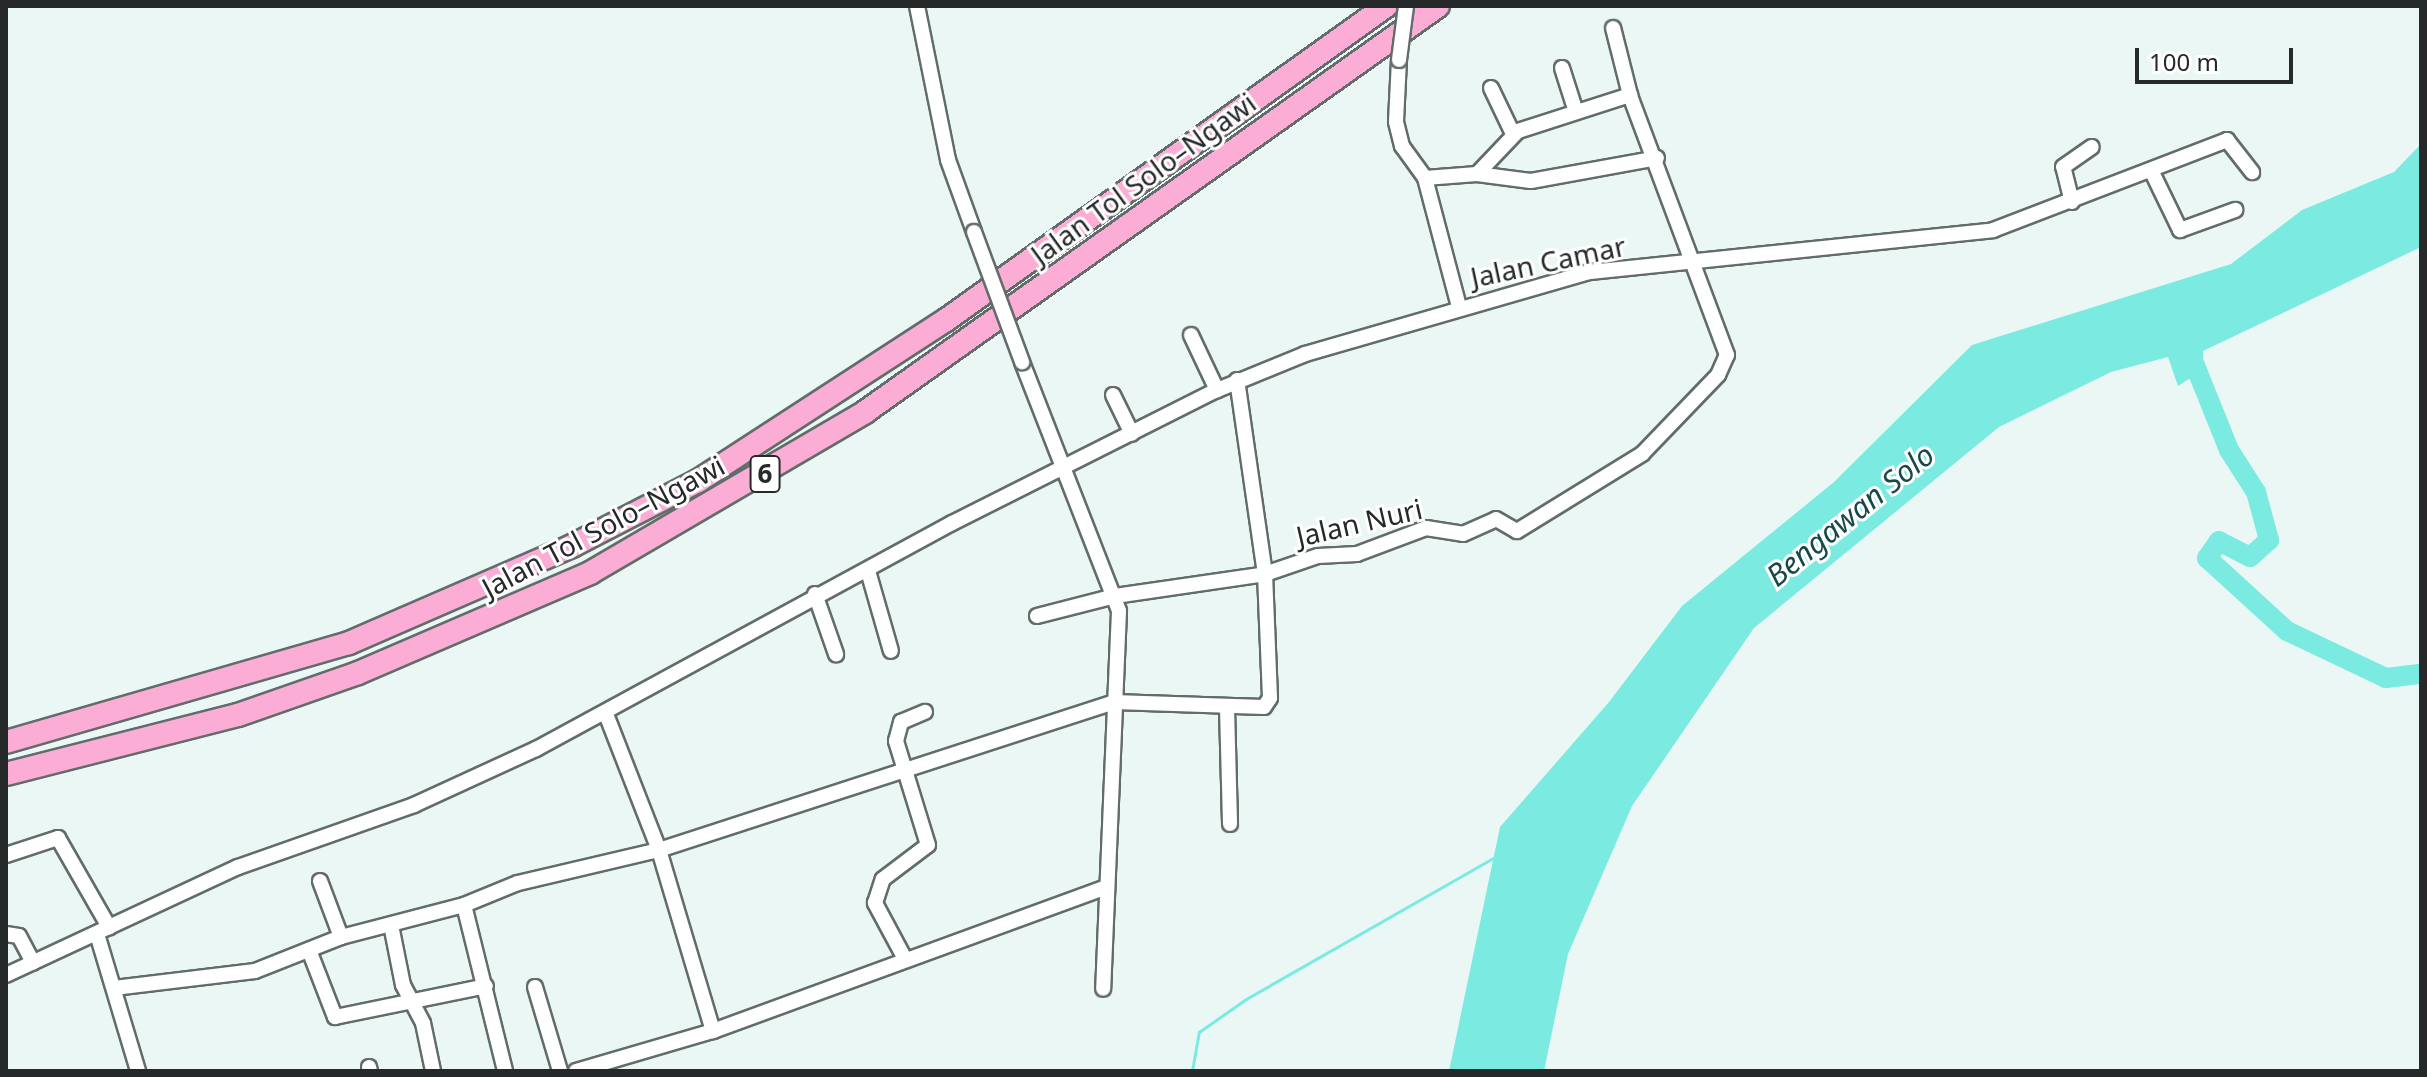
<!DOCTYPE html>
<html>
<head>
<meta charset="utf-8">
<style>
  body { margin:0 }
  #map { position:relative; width:2427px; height:1077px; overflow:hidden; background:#ebf7f5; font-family:"Noto Sans",sans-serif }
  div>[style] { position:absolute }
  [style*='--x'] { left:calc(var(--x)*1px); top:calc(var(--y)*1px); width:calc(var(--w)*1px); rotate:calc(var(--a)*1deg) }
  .water>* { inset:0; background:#7bebe2 }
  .stream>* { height:3px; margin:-1.5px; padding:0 1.5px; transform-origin:1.5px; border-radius:1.5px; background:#7bebe2 }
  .river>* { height:20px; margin:-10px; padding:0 10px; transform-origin:10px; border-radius:10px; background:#7bebe2 }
  .roads { filter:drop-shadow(2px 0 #626c6a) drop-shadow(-2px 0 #626c6a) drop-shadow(0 2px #626c6a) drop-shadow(0 -2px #626c6a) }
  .minor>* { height:14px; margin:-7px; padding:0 7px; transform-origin:7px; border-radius:7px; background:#fff }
  .highway>* { height:22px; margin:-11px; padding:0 11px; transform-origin:11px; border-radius:11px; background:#fcadd5 }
  .bridges { filter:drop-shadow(2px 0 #626c6a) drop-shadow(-2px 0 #626c6a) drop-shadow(0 2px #626c6a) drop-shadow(0 -2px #626c6a) }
  .minor-bridge>* { height:14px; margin:-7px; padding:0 7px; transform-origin:7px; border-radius:7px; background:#fff }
  span { translate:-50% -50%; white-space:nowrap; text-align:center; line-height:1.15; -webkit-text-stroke:6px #fff; paint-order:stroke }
  .shield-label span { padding:2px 6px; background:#fff; border:2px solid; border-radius:6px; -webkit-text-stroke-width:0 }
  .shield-label { font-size:26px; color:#252929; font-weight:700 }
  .street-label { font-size:28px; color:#252929 }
  .water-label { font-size:30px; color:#174946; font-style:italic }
  .frame { position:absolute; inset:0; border:8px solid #252929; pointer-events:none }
  .scale { position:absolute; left:2135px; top:48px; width:158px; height:36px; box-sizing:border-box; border:4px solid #252929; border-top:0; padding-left:10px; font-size:24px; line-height:28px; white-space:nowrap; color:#252929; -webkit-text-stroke:6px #fff; paint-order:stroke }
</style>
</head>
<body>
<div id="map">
  <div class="water">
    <div style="clip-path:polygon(2421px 144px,2421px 247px,2203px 351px,2203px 370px,2178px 386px,2168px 357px,2111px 372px,1999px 427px,1754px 628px,1632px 806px,1568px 954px,1544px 1071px,1449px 1071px,1500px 827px,1609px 702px,1682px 606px,1834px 482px,1972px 345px,2231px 264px,2302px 210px,2394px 172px)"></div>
  </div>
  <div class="stream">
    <div style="--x:1192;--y:1071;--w:40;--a:-80"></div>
    <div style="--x:1199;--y:1032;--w:57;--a:-35.1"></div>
    <div style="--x:1246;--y:999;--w:287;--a:-29.7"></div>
  </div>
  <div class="river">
    <div style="--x:2188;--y:348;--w:110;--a:68.1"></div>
    <div style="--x:2229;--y:450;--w:50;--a:57.3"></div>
    <div style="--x:2256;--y:492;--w:50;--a:74.8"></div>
    <div style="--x:2269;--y:540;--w:25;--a:138"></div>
    <div style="--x:2250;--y:557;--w:35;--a:-153"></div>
    <div style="--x:2219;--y:541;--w:21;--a:125"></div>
    <div style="--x:2207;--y:558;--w:108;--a:42.4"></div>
    <div style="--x:2287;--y:631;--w:110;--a:25.4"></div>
    <div style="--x:2386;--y:678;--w:35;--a:-7"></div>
  </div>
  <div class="roads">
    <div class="minor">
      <div style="--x:917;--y:6;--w:157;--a:78.6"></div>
      <div style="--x:948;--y:160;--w:77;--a:70.1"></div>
      <div style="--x:1399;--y:60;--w:62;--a:92.8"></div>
      <div style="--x:1396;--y:122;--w:25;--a:76"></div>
      <div style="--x:1402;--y:146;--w:39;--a:54"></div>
      <div style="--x:1425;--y:178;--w:133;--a:75.2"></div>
      <div style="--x:1562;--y:68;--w:43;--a:72.4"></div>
      <div style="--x:1491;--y:88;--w:51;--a:64.4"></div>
      <div style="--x:2151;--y:170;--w:67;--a:64.2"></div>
      <div style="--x:2180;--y:230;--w:59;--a:-20"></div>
      <div style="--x:1477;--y:174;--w:54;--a:7.4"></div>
      <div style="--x:1531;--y:181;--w:128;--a:-10.3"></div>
      <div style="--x:1425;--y:178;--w:52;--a:-4.4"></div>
      <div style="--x:1477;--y:174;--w:59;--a:-46.4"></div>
      <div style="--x:1518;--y:131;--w:118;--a:-17.8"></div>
      <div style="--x:2072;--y:202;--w:36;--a:-104"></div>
      <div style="--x:2063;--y:167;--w:35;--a:-35"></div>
      <div style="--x:1191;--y:335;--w:61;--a:64.7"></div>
      <div style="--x:1022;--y:362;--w:267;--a:68.7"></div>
      <div style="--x:1119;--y:611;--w:378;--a:92.4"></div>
      <div style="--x:1113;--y:395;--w:43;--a:64"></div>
      <div style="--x:868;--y:571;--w:83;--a:74"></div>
      <div style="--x:815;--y:594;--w:64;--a:70.7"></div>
      <div style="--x:1037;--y:616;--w:81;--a:-14.4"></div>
      <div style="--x:1115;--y:596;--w:152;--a:-8.3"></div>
      <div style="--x:1265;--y:574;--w:56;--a:-18.8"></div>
      <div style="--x:1318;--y:556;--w:39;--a:-3"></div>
      <div style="--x:1357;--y:554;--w:74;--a:-20.6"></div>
      <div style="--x:1426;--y:528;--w:37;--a:9"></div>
      <div style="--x:1463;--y:534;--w:36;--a:-24"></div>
      <div style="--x:1496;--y:519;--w:24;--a:30"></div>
      <div style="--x:1517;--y:531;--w:147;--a:-31.6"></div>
      <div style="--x:1642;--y:454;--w:110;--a:-46.1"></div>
      <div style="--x:1718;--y:375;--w:22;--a:-66"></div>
      <div style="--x:1727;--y:355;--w:278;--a:-110.5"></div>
      <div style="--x:1630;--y:95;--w:69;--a:-104.2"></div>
      <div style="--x:1227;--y:708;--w:116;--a:88.5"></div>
      <div style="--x:606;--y:714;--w:146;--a:68.7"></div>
      <div style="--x:659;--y:850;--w:189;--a:73.4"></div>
      <div style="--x:6;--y:855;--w:55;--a:-18.1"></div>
      <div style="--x:58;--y:838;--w:103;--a:60.2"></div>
      <div style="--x:320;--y:881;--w:60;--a:69.4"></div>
      <div style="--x:464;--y:905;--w:171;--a:76.1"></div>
      <div style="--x:391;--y:925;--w:61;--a:78.7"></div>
      <div style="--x:403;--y:985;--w:43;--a:62.2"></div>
      <div style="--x:423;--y:1023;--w:49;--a:78.2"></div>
      <div style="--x:6;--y:934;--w:13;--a:9"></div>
      <div style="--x:19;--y:936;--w:30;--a:62"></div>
      <div style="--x:97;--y:934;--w:143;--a:73.3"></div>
      <div style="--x:309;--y:950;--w:72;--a:68.8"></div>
      <div style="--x:335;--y:1017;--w:154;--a:-11.6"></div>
      <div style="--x:905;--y:959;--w:64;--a:-118.2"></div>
      <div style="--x:875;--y:903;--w:25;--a:-72"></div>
      <div style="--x:883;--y:879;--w:56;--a:-37.1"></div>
      <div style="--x:928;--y:845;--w:109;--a:-107.1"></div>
      <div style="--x:896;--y:741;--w:20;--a:-75"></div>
      <div style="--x:901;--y:722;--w:26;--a:-23"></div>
      <div style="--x:6;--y:975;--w:256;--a:-25"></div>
      <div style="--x:238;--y:867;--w:187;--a:-19.4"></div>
      <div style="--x:414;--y:805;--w:134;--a:-24.7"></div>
      <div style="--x:536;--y:749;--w:473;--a:-28.5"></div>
      <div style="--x:952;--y:523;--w:297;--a:-26.7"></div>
      <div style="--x:1217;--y:390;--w:95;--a:-22.2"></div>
      <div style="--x:1305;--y:354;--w:297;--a:-16.1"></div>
      <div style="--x:1590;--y:272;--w:405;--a:-5.9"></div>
      <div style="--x:1993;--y:230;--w:251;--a:-21"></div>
      <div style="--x:2227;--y:140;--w:41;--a:52"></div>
      <div style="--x:535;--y:987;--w:88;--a:73.4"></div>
      <div style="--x:114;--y:988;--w:142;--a:-6.9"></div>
      <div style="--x:255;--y:971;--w:92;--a:-21.6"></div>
      <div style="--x:341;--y:937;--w:127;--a:-14.6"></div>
      <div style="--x:464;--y:905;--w:58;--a:-22.2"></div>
      <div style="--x:518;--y:883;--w:145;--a:-13.2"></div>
      <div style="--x:659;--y:850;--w:478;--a:-18"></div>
      <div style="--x:1114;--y:702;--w:150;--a:1.9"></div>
      <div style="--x:1264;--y:707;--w:11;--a:-56"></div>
      <div style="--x:1270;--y:698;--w:124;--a:-92.3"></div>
      <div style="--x:1265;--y:574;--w:196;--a:-98.2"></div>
      <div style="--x:369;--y:1067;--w:4;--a:76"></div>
      <div style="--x:576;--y:1071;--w:143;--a:-16.3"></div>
      <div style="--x:713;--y:1031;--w:419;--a:-20.1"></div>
    </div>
    <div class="highway">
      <div style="--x:6;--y:742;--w:357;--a:-16.1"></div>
      <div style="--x:349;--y:643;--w:243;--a:-23.5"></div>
      <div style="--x:572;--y:546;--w:142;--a:-27.3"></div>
      <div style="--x:698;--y:481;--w:296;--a:-33"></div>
      <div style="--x:946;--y:320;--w:541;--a:-35.51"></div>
      <div style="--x:6;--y:774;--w:239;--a:-14.3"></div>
      <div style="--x:238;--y:715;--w:127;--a:-19.3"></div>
      <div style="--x:358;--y:673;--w:253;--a:-23.3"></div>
      <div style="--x:590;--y:573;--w:319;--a:-30.3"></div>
      <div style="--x:865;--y:412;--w:702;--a:-35.32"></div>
    </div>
  </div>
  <div class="bridges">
    <div class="minor-bridge">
      <div style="--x:1399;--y:60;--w:54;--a:-82.6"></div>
      <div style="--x:974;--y:232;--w:139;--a:69.7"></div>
    </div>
  </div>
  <div class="shield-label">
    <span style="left:765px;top:474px">6</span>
  </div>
  <div class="street-label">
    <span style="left:1143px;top:178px;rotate:-36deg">Jalan Tol Solo–Ngawi</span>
    <span style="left:1548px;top:261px;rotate:-12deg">Jalan Camar</span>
    <span style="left:1359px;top:522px;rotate:-13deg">Jalan Nuri</span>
    <span style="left:603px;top:526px;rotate:-28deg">Jalan Tol Solo–Ngawi</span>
  </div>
  <div class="water-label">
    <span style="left:1850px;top:515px;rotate:-39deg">Bengawan Solo</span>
  </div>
  <div class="frame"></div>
  <div class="scale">100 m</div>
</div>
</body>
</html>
